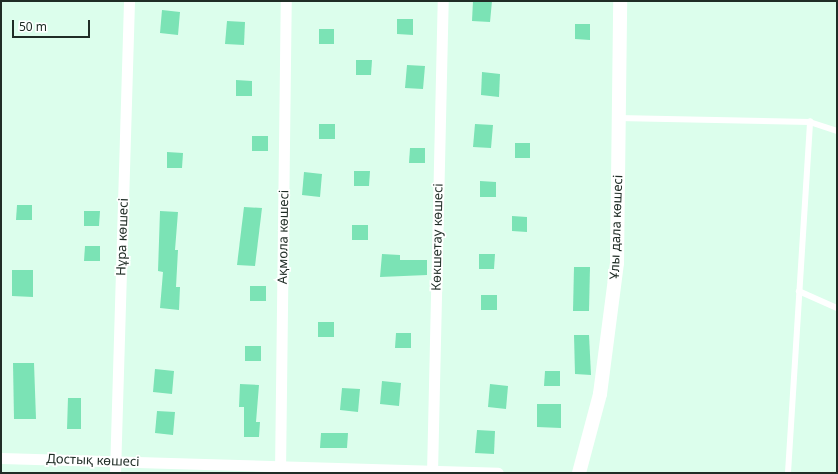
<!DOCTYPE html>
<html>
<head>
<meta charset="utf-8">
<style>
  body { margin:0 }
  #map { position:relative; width:838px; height:474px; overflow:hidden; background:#dcfeec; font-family:"Noto Sans",sans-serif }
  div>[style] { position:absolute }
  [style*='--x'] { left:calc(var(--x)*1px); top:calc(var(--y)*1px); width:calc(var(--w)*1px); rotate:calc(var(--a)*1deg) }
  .building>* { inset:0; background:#7be3b5 }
  .service>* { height:5.5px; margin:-2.75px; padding:0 2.75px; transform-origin:2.75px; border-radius:2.75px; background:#fff }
  .minor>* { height:11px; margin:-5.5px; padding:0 5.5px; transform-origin:5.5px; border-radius:5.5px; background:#fff }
  .tertiary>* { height:14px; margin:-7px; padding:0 7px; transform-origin:7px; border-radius:7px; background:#fff }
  span { translate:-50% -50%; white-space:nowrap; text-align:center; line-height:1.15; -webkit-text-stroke:3.5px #fff; paint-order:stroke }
  .street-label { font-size:13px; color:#202d26 }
  .frame { position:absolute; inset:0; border:2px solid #202d26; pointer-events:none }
  .scale { position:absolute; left:12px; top:20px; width:78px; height:18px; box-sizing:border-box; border:2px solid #202d26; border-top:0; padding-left:5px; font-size:12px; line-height:14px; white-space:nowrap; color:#202d26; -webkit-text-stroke:3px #fff; paint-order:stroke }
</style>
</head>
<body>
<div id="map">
  <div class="building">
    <div style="clip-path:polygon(473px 1px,492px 1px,490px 22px,472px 21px)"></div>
    <div style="clip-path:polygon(162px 10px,180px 12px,178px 35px,160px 33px)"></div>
    <div style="clip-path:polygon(397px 19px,413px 19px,413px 35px,397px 34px)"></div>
    <div style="clip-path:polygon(227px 21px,245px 22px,244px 45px,225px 44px)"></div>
    <div style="clip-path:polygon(575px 24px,590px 24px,590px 40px,575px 39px)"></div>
    <div style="clip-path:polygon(319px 29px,334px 29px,334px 44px,319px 44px)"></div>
    <div style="clip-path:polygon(356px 60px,372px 60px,371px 75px,356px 75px)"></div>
    <div style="clip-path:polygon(407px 65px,425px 66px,423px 89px,405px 88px)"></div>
    <div style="clip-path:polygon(482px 72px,500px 74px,499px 97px,481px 95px)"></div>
    <div style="clip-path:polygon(236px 80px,252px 81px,252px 96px,236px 96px)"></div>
    <div style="clip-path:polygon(319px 124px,335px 124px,335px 139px,319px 139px)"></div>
    <div style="clip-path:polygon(475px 124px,493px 125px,491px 148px,473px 147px)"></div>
    <div style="clip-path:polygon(252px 136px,268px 136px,268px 151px,252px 151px)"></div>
    <div style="clip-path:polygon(515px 143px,530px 143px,530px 158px,515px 158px)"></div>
    <div style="clip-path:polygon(410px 148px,425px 148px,425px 163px,409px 163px)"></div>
    <div style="clip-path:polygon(167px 152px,183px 153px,182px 168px,167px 168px)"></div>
    <div style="clip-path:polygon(354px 171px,370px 171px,369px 186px,354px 186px)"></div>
    <div style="clip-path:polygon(304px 172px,322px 174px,320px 197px,302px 195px)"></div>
    <div style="clip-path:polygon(480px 181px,496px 182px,496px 197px,480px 197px)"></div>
    <div style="clip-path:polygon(17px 205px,32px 205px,32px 220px,16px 220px)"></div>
    <div style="clip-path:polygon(244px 207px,262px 208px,255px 266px,237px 265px)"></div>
    <div style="clip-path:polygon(84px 211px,100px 211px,99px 226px,84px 226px)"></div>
    <div style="clip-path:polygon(160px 211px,178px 212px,175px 250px,178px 250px,176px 287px,180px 287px,179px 310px,160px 308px,163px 272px,158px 271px)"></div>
    <div style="clip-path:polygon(512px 216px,527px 217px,527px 232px,512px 231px)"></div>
    <div style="clip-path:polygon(352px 225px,368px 225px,368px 240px,352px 240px)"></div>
    <div style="clip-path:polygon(85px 246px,100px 246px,100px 261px,84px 261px)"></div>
    <div style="clip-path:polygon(382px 254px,400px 255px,400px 260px,427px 260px,427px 275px,380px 277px)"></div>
    <div style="clip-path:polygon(479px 254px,495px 254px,494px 269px,479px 269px)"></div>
    <div style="clip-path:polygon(574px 267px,590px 267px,589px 311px,573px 311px)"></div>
    <div style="clip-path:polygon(12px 270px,33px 270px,33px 297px,12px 296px)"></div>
    <div style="clip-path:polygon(250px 286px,266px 286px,266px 301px,250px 301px)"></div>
    <div style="clip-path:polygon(481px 295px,497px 295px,497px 310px,481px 310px)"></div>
    <div style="clip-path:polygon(318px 322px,334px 322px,334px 337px,318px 337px)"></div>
    <div style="clip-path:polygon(396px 333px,411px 333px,411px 348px,395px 348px)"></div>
    <div style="clip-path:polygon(574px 335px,589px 335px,591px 375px,575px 374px)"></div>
    <div style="clip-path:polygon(245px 346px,261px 346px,261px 361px,245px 361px)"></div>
    <div style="clip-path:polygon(13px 363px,34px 363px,36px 419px,14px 419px)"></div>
    <div style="clip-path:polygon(155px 369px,174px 371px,172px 394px,153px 392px)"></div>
    <div style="clip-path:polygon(545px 371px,560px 371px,560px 386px,544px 386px)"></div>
    <div style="clip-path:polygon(382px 381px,401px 383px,399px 406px,380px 404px)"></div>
    <div style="clip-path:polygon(240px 384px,259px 385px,256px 422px,260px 422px,259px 437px,244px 437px,244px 407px,239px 407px)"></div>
    <div style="clip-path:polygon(490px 384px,508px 386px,506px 409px,488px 407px)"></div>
    <div style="clip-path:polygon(342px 388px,360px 389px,358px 412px,340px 410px)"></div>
    <div style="clip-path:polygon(68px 398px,81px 398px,81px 429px,67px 429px)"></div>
    <div style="clip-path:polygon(537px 404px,561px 404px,561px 428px,537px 427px)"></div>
    <div style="clip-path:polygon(157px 411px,175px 412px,173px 435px,155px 433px)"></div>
    <div style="clip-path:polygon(477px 430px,495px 431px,494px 454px,475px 453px)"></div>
    <div style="clip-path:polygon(321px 433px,348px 433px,347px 448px,320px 448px)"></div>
  </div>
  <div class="service">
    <div style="--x:618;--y:118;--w:192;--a:1.2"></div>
    <div style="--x:810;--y:122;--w:28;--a:18"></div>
    <div style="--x:799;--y:291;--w:42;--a:24.1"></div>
    <div style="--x:788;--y:473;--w:352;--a:-86.4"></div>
  </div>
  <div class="minor">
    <div style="--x:1;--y:458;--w:497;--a:1.7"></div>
    <div style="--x:280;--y:472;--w:471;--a:-89.3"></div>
    <div style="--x:115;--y:473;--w:472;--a:-88.3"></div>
    <div style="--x:432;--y:473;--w:472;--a:-88.7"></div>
  </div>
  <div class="tertiary">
    <div style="--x:579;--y:473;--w:82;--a:-75.1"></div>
    <div style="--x:600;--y:394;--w:132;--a:-82.6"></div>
    <div style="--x:617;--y:263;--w:262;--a:-89.3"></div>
  </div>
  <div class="street-label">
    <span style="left:616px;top:227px;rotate:-88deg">Ұлы дала көшесі</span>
    <span style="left:122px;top:237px;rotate:-88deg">Нұра көшесі</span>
    <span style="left:283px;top:237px;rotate:-89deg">Ақмола көшесі</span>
    <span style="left:437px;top:237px;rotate:-89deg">Көкшетау көшесі</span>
    <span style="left:93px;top:460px;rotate:2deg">Достық көшесі</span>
  </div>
  <div class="frame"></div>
  <div class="scale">50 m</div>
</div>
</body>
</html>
